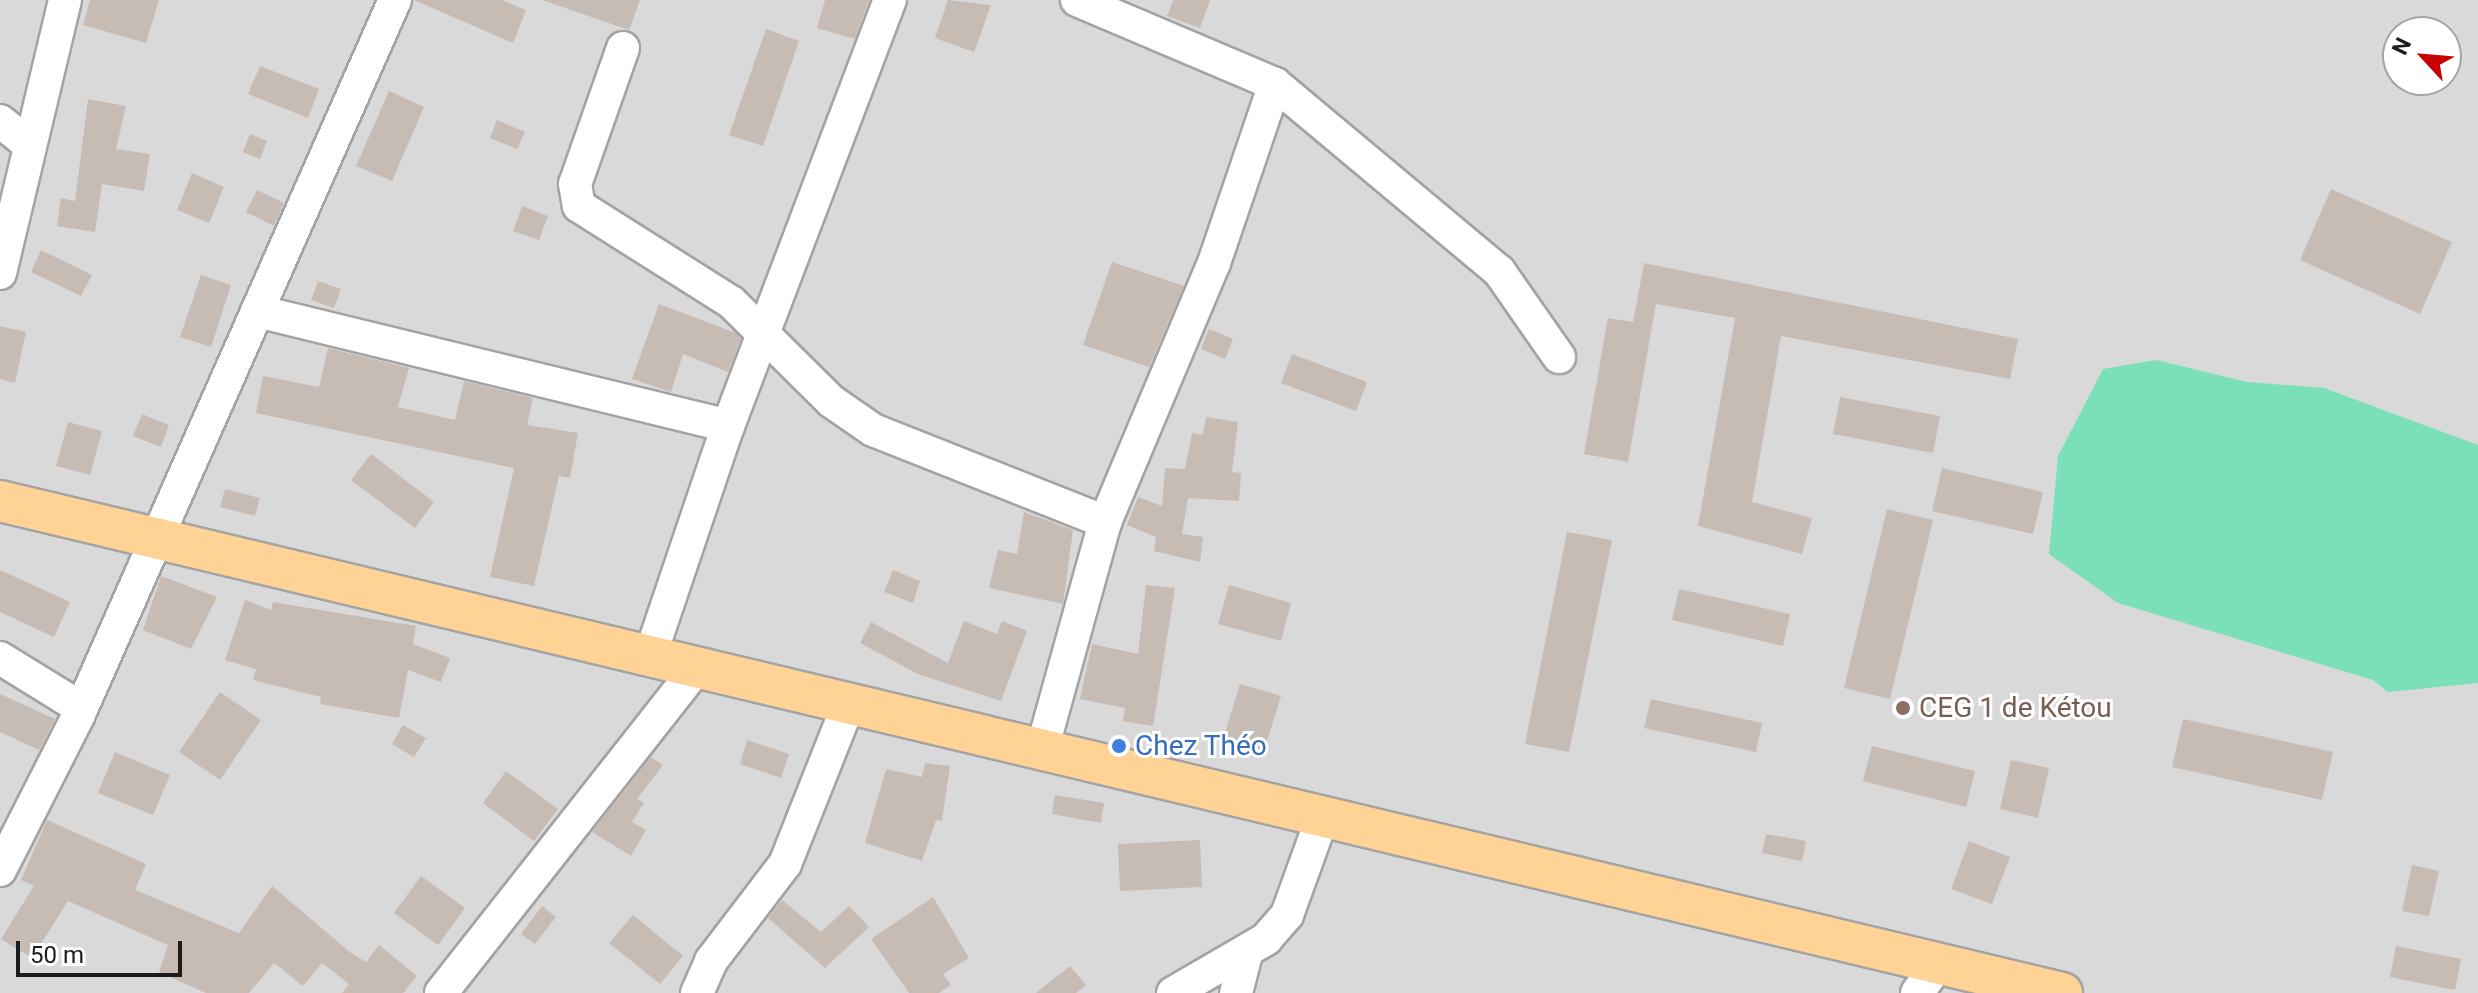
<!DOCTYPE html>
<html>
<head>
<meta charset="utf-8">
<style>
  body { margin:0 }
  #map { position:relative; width:2478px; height:993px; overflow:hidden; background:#eeeae1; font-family:Roboto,sans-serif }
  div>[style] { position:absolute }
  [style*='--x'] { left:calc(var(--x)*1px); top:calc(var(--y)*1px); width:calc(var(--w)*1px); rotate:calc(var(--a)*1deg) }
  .residential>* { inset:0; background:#dad9d9 }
  .pitch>* { inset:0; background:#7be0ba }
  .building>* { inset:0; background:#c6bcb4 }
  .roads { filter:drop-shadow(2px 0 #a3a3a3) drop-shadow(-2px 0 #a3a3a3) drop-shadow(0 2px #a3a3a3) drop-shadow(0 -2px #a3a3a3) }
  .minor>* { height:32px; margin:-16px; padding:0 16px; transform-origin:16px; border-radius:16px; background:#fff }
  .major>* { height:40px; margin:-20px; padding:0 20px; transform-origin:20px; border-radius:20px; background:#ffd295 }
  .dots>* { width:22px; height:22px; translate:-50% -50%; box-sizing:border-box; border:4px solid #fff; border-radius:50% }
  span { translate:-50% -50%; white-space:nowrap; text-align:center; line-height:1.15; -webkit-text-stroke:6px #fff; paint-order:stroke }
  .education-label { font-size:28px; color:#785e54 }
  .left { translate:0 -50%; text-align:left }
  .shop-label { font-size:28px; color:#366cbe }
  .north { position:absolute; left:2382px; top:16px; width:80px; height:80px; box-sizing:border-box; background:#fff; border:2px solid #a4a4a4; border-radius:50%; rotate:296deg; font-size:22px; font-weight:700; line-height:32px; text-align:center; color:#1c1c1c }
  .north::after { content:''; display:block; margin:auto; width:28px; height:36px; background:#c80100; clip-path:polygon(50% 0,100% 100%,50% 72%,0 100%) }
  .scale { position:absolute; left:16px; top:941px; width:166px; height:36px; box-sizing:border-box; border:4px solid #1c1c1c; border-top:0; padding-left:10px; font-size:24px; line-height:28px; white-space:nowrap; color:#1c1c1c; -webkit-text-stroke:6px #fff; paint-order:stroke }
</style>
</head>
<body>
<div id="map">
  <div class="residential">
    <div style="clip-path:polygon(evenodd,0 0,2478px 0,2478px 993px,0 993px,0 0,2398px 32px,2446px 32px,2446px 80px,2398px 80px,2398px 32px)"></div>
  </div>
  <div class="pitch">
    <div style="clip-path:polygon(2156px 360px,2247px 382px,2324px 388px,2478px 445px,2478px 683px,2388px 692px,2373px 680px,2118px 603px,2049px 554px,2058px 456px,2103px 369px)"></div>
  </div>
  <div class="building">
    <div style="clip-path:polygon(90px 0,159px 0,146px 43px,83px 25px)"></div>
    <div style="clip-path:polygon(414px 0,502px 0,526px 10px,513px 43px)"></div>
    <div style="clip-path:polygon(542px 0,640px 0,629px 30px)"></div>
    <div style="clip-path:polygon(825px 0,869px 0,855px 39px,817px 28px)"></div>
    <div style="clip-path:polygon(948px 0,991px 5px,974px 52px,935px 38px)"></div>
    <div style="clip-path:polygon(1173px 0,1210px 0,1200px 28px,1167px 16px)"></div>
    <div style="clip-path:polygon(766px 29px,799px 41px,763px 146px,729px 135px)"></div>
    <div style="clip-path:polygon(260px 66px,319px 89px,308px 118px,248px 94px)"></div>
    <div style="clip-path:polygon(389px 91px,424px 107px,392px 181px,356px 166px)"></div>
    <div style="clip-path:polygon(88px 99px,126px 106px,116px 149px,150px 154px,144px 191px,102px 184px,95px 232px,57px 226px,61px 198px,75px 201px)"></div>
    <div style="clip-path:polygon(497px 120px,525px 132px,517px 149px,490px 138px)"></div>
    <div style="clip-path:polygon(250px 134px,267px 141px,260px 159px,243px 152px)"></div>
    <div style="clip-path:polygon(192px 173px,224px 187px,209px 223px,177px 210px)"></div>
    <div style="clip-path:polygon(2331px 189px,2452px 242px,2420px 314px,2300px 260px)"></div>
    <div style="clip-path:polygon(257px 190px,284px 203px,274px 226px,246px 212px)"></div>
    <div style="clip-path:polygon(522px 206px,548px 216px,539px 240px,513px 231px)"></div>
    <div style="clip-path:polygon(41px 250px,92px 275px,81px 296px,31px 272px)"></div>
    <div style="clip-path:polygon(1112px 262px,1184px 286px,1149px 367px,1083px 345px)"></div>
    <div style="clip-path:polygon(1644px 263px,2018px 339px,2010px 379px,1781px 336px,1752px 502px,1812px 518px,1802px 554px,1698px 526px,1735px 318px,1656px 304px,1628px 462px,1584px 454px,1608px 318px,1633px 322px)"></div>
    <div style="clip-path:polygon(201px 275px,231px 285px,211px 347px,180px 337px)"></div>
    <div style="clip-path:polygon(318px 281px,341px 289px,334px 308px,311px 300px)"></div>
    <div style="clip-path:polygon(659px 304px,736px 333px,741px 339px,728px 372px,683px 354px,671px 392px,632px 379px)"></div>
    <div style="clip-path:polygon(0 326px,26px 332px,15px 383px,0 379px)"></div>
    <div style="clip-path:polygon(1209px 329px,1233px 339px,1225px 359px,1201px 349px)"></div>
    <div style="clip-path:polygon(328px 348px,409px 368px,398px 407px,455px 420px,464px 381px,533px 398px,527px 425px,578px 433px,570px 478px,559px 476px,534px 586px,490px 577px,514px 468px,256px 413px,263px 376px,319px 387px)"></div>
    <div style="clip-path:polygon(1292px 354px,1367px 382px,1356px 411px,1281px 383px)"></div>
    <div style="clip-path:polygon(1840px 397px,1940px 416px,1933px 453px,1833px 434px)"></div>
    <div style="clip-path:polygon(142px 414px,169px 425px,161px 447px,133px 436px)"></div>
    <div style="clip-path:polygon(1206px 417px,1238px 422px,1232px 472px,1241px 473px,1239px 501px,1188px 498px,1182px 534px,1203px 537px,1200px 562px,1154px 551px,1156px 537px,1127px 525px,1138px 497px,1162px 506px,1165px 468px,1185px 469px,1192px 433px,1203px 435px)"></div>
    <div style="clip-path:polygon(68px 422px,102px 431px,90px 475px,56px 466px)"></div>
    <div style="clip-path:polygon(371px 454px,434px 502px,415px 528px,351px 480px)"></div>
    <div style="clip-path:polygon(1942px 468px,2043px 492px,2033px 534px,1932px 511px)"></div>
    <div style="clip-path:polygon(225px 489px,260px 498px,255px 516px,220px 507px)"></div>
    <div style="clip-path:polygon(1887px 509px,1933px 520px,1890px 699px,1844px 688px)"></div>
    <div style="clip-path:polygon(1024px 512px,1073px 530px,1063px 604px,989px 588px,998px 550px,1017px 554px)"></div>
    <div style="clip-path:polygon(1567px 532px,1612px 540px,1569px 752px,1525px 744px)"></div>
    <div style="clip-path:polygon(0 570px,70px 602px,54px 637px,0 612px)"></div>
    <div style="clip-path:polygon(893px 570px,920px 581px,913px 603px,884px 592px)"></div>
    <div style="clip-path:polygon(161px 576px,217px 597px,191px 649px,143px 630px)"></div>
    <div style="clip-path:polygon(1146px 585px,1175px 588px,1153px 726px,1123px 721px,1125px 708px,1080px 699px,1092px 644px,1138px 654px)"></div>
    <div style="clip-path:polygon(1229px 585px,1291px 603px,1281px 641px,1218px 624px)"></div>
    <div style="clip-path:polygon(1679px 589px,1790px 614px,1783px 646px,1672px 620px)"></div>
    <div style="clip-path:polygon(245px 600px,271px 610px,273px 602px,416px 626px,413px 644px,450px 658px,441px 682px,408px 670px,399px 718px,320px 704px,321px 697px,253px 680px,256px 669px,225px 660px)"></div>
    <div style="clip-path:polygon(964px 621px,997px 634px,1002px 621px,1027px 631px,1001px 701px,918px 674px,860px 643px,871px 622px,948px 663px)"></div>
    <div style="clip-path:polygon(1240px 684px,1281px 696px,1264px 751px,1223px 739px)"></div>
    <div style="clip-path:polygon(220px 692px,261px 720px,220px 780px,179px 752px)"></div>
    <div style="clip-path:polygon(0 694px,55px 719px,39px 750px,0 732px)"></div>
    <div style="clip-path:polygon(1651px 699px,1762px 723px,1756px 752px,1644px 728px)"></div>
    <div style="clip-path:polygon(2183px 719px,2333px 752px,2322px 800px,2172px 767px)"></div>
    <div style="clip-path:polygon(403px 725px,426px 738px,414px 757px,392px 744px)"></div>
    <div style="clip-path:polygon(747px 740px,789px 754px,781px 778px,740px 764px)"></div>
    <div style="clip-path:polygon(1872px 746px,1975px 771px,1966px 807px,1863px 781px)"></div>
    <div style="clip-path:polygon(115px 752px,170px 775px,153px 815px,98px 793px)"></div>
    <div style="clip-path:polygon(651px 757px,663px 765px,637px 799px,644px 803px,632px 822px,646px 830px,631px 856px,592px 832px)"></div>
    <div style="clip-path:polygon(2011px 760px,2049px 768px,2038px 818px,2000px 809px)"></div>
    <div style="clip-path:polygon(925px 763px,950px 766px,942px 821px,936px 820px,922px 861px,865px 843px,886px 769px,922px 777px)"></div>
    <div style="clip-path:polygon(506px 771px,558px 809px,534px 841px,483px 803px)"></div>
    <div style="clip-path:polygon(1055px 795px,1104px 803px,1101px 823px,1052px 814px)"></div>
    <div style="clip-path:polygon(47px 820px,146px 864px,135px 890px,239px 933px,272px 886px,351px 953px,366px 962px,379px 945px,417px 976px,403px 993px,342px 993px,349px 984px,322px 963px,303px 986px,274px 963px,249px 993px,206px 993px,159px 972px,168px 945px,68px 901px,32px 958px,1px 939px,34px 886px,21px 880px)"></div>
    <div style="clip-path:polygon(1766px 834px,1806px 841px,1802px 861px,1762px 853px)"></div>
    <div style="clip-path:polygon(1200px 840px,1202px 887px,1120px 891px,1118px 844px)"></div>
    <div style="clip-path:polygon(1969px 841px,2010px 857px,1992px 904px,1951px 889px)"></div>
    <div style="clip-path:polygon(2412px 865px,2439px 871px,2429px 916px,2402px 911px)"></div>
    <div style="clip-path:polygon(421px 876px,465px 908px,438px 945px,394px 913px)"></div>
    <div style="clip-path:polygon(933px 897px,969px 958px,943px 974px,951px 985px,939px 993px,909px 993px,871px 939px)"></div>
    <div style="clip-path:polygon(782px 900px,821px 932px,849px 906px,869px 927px,825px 968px,768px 918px)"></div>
    <div style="clip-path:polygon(542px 906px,556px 917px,535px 944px,521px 934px)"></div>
    <div style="clip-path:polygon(633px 915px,683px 956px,660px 984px,609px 943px)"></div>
    <div style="clip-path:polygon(2396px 946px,2461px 959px,2455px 990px,2390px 977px)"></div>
    <div style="clip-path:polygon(1070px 966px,1086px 985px,1076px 993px,1036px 993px)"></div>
  </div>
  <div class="roads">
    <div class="minor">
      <div style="--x:1077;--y:0;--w:215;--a:23"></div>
      <div style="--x:1275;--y:84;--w:292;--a:39.9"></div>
      <div style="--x:1499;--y:271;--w:105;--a:55.1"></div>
      <div style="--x:623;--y:48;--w:144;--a:109.4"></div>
      <div style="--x:575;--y:184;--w:22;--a:80"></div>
      <div style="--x:579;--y:206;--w:180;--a:32.3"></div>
      <div style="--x:731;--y:302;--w:141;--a:44.7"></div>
      <div style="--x:831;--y:401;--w:51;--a:34.6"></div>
      <div style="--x:873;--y:430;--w:250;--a:21.6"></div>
      <div style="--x:0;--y:121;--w:35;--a:39"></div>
      <div style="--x:0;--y:273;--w:281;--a:-76.6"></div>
      <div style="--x:257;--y:311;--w:485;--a:13.7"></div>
      <div style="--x:650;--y:656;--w:243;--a:-71.3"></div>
      <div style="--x:728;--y:426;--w:456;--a:-69.2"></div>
      <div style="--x:0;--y:658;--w:95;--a:31.7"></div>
      <div style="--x:1041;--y:753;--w:240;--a:-74.5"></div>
      <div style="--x:1105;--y:522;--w:281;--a:-67.2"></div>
      <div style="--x:1214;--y:263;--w:189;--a:-71.2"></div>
      <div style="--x:0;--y:870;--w:175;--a:-63.1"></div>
      <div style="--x:79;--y:714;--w:781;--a:-66.13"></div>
      <div style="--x:441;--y:993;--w:414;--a:-51.8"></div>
      <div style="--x:697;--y:993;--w:35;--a:-66"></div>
      <div style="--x:711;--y:961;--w:122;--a:-52.7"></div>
      <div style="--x:785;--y:864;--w:168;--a:-68.3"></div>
      <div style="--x:1173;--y:993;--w:108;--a:-30.1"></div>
      <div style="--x:1266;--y:939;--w:32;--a:-49"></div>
      <div style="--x:1287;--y:915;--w:100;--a:-70.1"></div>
      <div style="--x:1236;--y:993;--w:40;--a:-75.6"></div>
      <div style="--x:1917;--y:993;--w:38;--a:-53"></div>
    </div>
    <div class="major">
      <div style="--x:0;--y:501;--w:2120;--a:13.42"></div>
    </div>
  </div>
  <div class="dots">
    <div style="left:1903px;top:708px;background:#8d6e63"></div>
    <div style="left:1119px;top:746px;background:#3f7fe0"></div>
  </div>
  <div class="education-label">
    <span class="left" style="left:1919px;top:708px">CEG 1 de Kétou</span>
  </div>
  <div class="shop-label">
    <span class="left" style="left:1135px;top:746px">Chez Théo</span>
  </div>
  <div class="north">N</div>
  <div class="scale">50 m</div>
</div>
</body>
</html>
